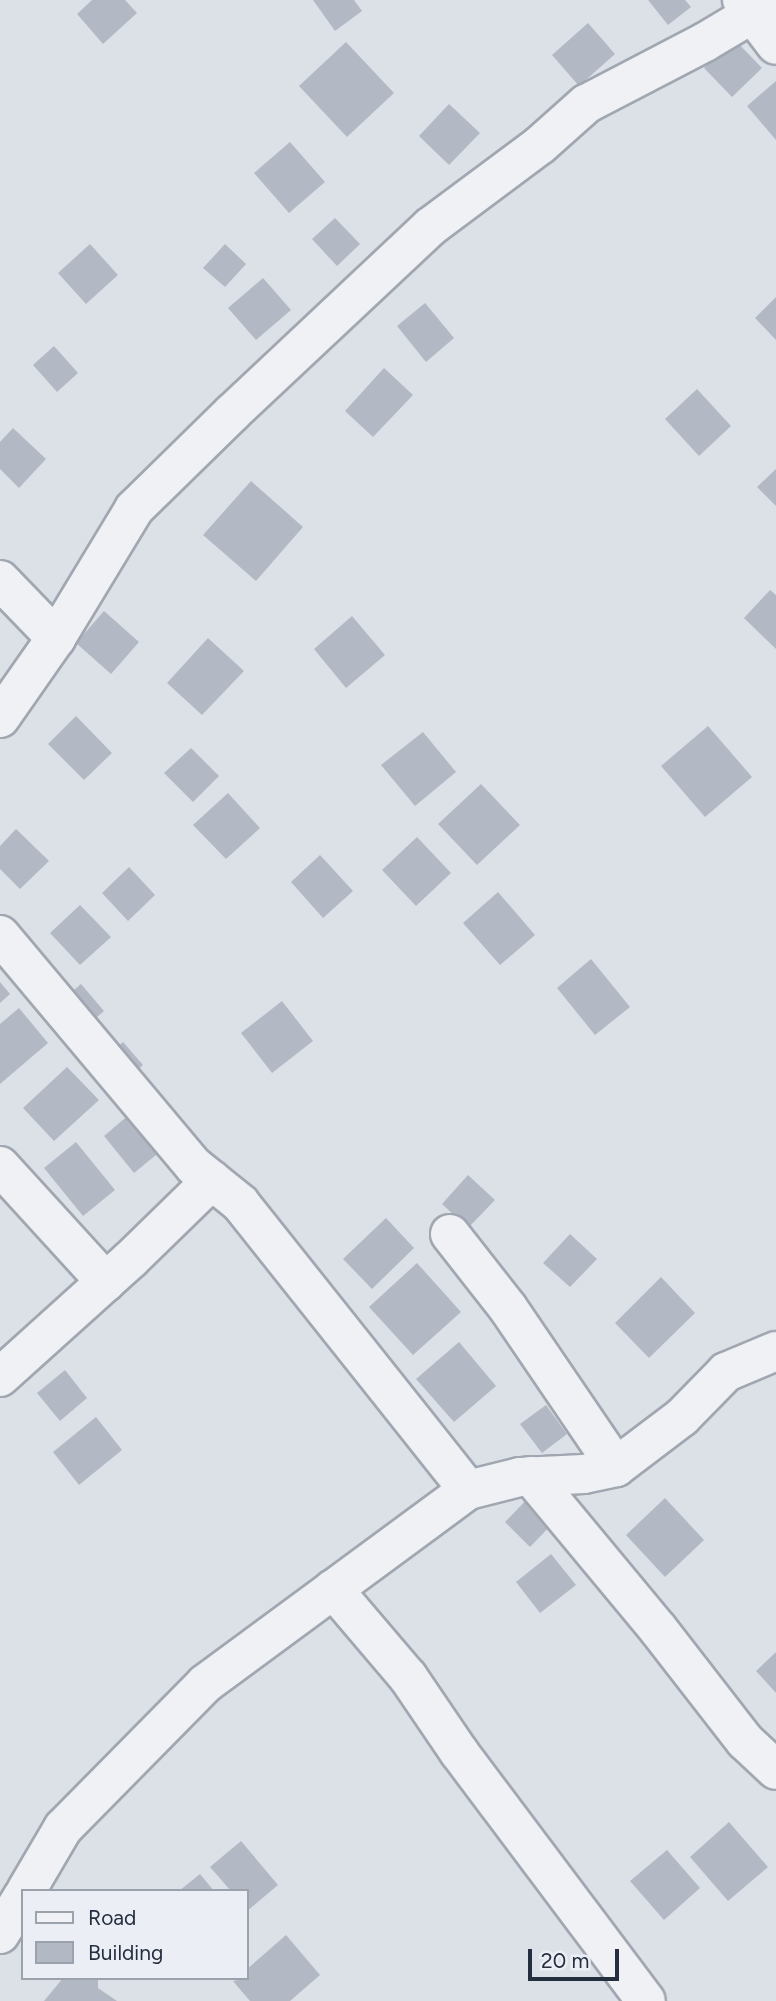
<!DOCTYPE html>
<html>
<head>
<meta charset="utf-8">
<style>
  body { margin:0 }
  #map { position:relative; width:776px; height:2001px; overflow:hidden; background:#dce0e7; font-family:Figtree,sans-serif }
  div>[style] { position:absolute }
  [style*='--x'] { left:calc(var(--x)*1px); top:calc(var(--y)*1px); width:calc(var(--w)*1px); rotate:calc(var(--a)*1deg) }
  .building>* { inset:0; background:#b3b9c4 }
  .roads { filter:drop-shadow(2px 0 #a1a7b1) drop-shadow(-2px 0 #a1a7b1) drop-shadow(0 2px #a1a7b1) drop-shadow(0 -2px #a1a7b1) }
  .minor>* { height:38px; margin:-19px; padding:0 19px; transform-origin:19px; border-radius:19px; background:#eff1f5 }
  span { translate:-50% -50%; white-space:nowrap; text-align:center; line-height:1.15; -webkit-text-stroke:6px #ebeff5; paint-order:stroke }
  .legend { position:absolute; left:21px; top:1889px; width:228px; height:91px; box-sizing:border-box; background:#ebeff5; border:2px solid #9ca2ac; margin:0; padding:9px 12px; list-style:none; font-size:21px; color:#252e3f }
  .legend li { display:flex; align-items:center; gap:14px; height:35px }
  .legend b { width:35px; border:2px solid #9ca2ac }
  .scale { position:absolute; left:528px; top:1949px; width:91px; height:32px; box-sizing:border-box; border:4px solid #252e3f; border-top:0; padding-left:9px; font-size:21px; line-height:24px; white-space:nowrap; color:#252e3f; -webkit-text-stroke:5px #ebeff5; paint-order:stroke }
</style>
</head>
<body>
<div id="map">
  <div class="building">
    <div style="clip-path:polygon(92px 0,125px 0,137px 13px,103px 44px,77px 14px)"></div>
    <div style="clip-path:polygon(313px 0,354px 0,362px 11px,335px 31px)"></div>
    <div style="clip-path:polygon(648px 0,685px 0,691px 7px,668px 25px)"></div>
    <div style="clip-path:polygon(588px 23px,615px 54px,579px 86px,552px 55px)"></div>
    <div style="clip-path:polygon(734px 39px,762px 68px,732px 97px,704px 68px)"></div>
    <div style="clip-path:polygon(346px 42px,394px 93px,347px 137px,299px 86px)"></div>
    <div style="clip-path:polygon(776px 81px,776px 140px,747px 106px)"></div>
    <div style="clip-path:polygon(449px 104px,480px 133px,449px 165px,419px 136px)"></div>
    <div style="clip-path:polygon(290px 142px,325px 182px,289px 213px,254px 173px)"></div>
    <div style="clip-path:polygon(335px 218px,360px 244px,337px 266px,312px 239px)"></div>
    <div style="clip-path:polygon(90px 244px,118px 275px,86px 304px,58px 273px)"></div>
    <div style="clip-path:polygon(225px 244px,246px 264px,225px 287px,203px 268px)"></div>
    <div style="clip-path:polygon(263px 278px,291px 310px,256px 340px,228px 308px)"></div>
    <div style="clip-path:polygon(776px 297px,776px 340px,755px 318px)"></div>
    <div style="clip-path:polygon(425px 303px,454px 338px,426px 362px,397px 326px)"></div>
    <div style="clip-path:polygon(54px 346px,78px 373px,57px 392px,33px 365px)"></div>
    <div style="clip-path:polygon(384px 368px,413px 395px,373px 437px,345px 411px)"></div>
    <div style="clip-path:polygon(697px 389px,731px 426px,699px 456px,665px 419px)"></div>
    <div style="clip-path:polygon(13px 428px,46px 459px,19px 488px,0 469px,0 442px)"></div>
    <div style="clip-path:polygon(776px 469px,776px 506px,757px 487px)"></div>
    <div style="clip-path:polygon(251px 481px,303px 527px,256px 581px,203px 535px)"></div>
    <div style="clip-path:polygon(770px 590px,776px 595px,776px 649px,744px 618px)"></div>
    <div style="clip-path:polygon(104px 611px,139px 642px,111px 674px,76px 643px)"></div>
    <div style="clip-path:polygon(352px 616px,385px 655px,346px 688px,314px 649px)"></div>
    <div style="clip-path:polygon(208px 638px,244px 671px,202px 715px,167px 683px)"></div>
    <div style="clip-path:polygon(76px 716px,112px 753px,84px 780px,48px 744px)"></div>
    <div style="clip-path:polygon(708px 726px,752px 777px,705px 817px,661px 766px)"></div>
    <div style="clip-path:polygon(423px 732px,456px 772px,415px 806px,381px 765px)"></div>
    <div style="clip-path:polygon(191px 748px,219px 776px,193px 802px,164px 773px)"></div>
    <div style="clip-path:polygon(481px 784px,520px 825px,477px 865px,438px 824px)"></div>
    <div style="clip-path:polygon(228px 793px,260px 828px,226px 859px,193px 825px)"></div>
    <div style="clip-path:polygon(16px 829px,49px 861px,20px 889px,0 869px,0 846px)"></div>
    <div style="clip-path:polygon(417px 837px,451px 873px,416px 906px,382px 870px)"></div>
    <div style="clip-path:polygon(320px 855px,353px 891px,323px 918px,291px 882px)"></div>
    <div style="clip-path:polygon(129px 867px,155px 895px,128px 921px,102px 893px)"></div>
    <div style="clip-path:polygon(498px 892px,535px 935px,500px 965px,463px 923px)"></div>
    <div style="clip-path:polygon(80px 905px,111px 937px,80px 965px,50px 933px)"></div>
    <div style="clip-path:polygon(591px 959px,630px 1007px,595px 1035px,557px 988px)"></div>
    <div style="clip-path:polygon(0 982px,10px 994px,0 1003px)"></div>
    <div style="clip-path:polygon(81px 984px,104px 1011px,85px 1027px,62px 1000px)"></div>
    <div style="clip-path:polygon(282px 1001px,313px 1041px,272px 1073px,241px 1033px)"></div>
    <div style="clip-path:polygon(19px 1008px,48px 1043px,0 1084px,0 1024px)"></div>
    <div style="clip-path:polygon(123px 1042px,143px 1065px,130px 1077px,110px 1054px)"></div>
    <div style="clip-path:polygon(67px 1067px,99px 1100px,54px 1141px,23px 1108px)"></div>
    <div style="clip-path:polygon(131px 1113px,162px 1150px,134px 1173px,104px 1136px)"></div>
    <div style="clip-path:polygon(76px 1142px,115px 1190px,83px 1216px,44px 1168px)"></div>
    <div style="clip-path:polygon(468px 1175px,495px 1200px,468px 1228px,442px 1204px)"></div>
    <div style="clip-path:polygon(386px 1218px,414px 1248px,372px 1289px,343px 1259px)"></div>
    <div style="clip-path:polygon(570px 1234px,597px 1259px,570px 1287px,543px 1263px)"></div>
    <div style="clip-path:polygon(417px 1263px,461px 1312px,413px 1355px,369px 1307px)"></div>
    <div style="clip-path:polygon(661px 1277px,695px 1313px,649px 1358px,615px 1323px)"></div>
    <div style="clip-path:polygon(459px 1342px,496px 1386px,454px 1422px,416px 1379px)"></div>
    <div style="clip-path:polygon(65px 1370px,87px 1398px,60px 1421px,37px 1393px)"></div>
    <div style="clip-path:polygon(546px 1405px,567px 1434px,542px 1453px,520px 1424px)"></div>
    <div style="clip-path:polygon(96px 1417px,122px 1450px,79px 1485px,53px 1452px)"></div>
    <div style="clip-path:polygon(529px 1497px,554px 1522px,530px 1547px,505px 1522px)"></div>
    <div style="clip-path:polygon(665px 1498px,704px 1540px,665px 1577px,626px 1535px)"></div>
    <div style="clip-path:polygon(551px 1554px,576px 1585px,540px 1613px,516px 1582px)"></div>
    <div style="clip-path:polygon(776px 1652px,776px 1693px,756px 1671px)"></div>
    <div style="clip-path:polygon(729px 1822px,768px 1867px,728px 1901px,690px 1857px)"></div>
    <div style="clip-path:polygon(241px 1841px,278px 1885px,247px 1911px,247px 1891px,231px 1891px,210px 1867px)"></div>
    <div style="clip-path:polygon(667px 1850px,700px 1888px,664px 1920px,630px 1881px)"></div>
    <div style="clip-path:polygon(200px 1874px,214px 1891px,179px 1891px)"></div>
    <div style="clip-path:polygon(286px 1935px,320px 1975px,290px 2001px,250px 2001px,233px 1981px,247px 1978px,247px 1969px)"></div>
    <div style="clip-path:polygon(63px 1978px,98px 1978px,98px 1988px,117px 2001px,44px 2001px)"></div>
  </div>
  <div class="roads">
    <div class="minor">
      <div style="--x:742;--y:0;--w:56;--a:52.9"></div>
      <div style="--x:0;--y:580;--w:81;--a:46"></div>
      <div style="--x:0;--y:718;--w:98;--a:-55"></div>
      <div style="--x:56;--y:638;--w:151;--a:-58.8"></div>
      <div style="--x:134;--y:509;--w:137;--a:-44.4"></div>
      <div style="--x:232;--y:413;--w:272;--a:-43.2"></div>
      <div style="--x:430;--y:227;--w:137;--a:-36.7"></div>
      <div style="--x:540;--y:145;--w:62;--a:-41.7"></div>
      <div style="--x:586;--y:104;--w:134;--a:-27.5"></div>
      <div style="--x:705;--y:42;--w:55;--a:-30.8"></div>
      <div style="--x:752;--y:14;--w:22;--a:-39"></div>
      <div style="--x:0;--y:935;--w:302;--a:50"></div>
      <div style="--x:194;--y:1166;--w:59;--a:38.8"></div>
      <div style="--x:240;--y:1203;--w:367;--a:51.5"></div>
      <div style="--x:468;--y:1490;--w:327;--a:143.6"></div>
      <div style="--x:205;--y:1684;--w:202;--a:134.6"></div>
      <div style="--x:63;--y:1828;--w:73;--a:120.4"></div>
      <div style="--x:0;--y:1166;--w:157;--a:47.6"></div>
      <div style="--x:450;--y:1234;--w:94;--a:51.9"></div>
      <div style="--x:508;--y:1308;--w:192;--a:55.8"></div>
      <div style="--x:0;--y:1377;--w:176;--a:-42"></div>
      <div style="--x:131;--y:1259;--w:113;--a:-44.3"></div>
      <div style="--x:531;--y:1476;--w:199;--a:50.3"></div>
      <div style="--x:658;--y:1629;--w:142;--a:52.2"></div>
      <div style="--x:745;--y:1741;--w:42;--a:43.1"></div>
      <div style="--x:468;--y:1490;--w:54;--a:-14"></div>
      <div style="--x:520;--y:1477;--w:64;--a:-2.7"></div>
      <div style="--x:584;--y:1474;--w:33;--a:-12"></div>
      <div style="--x:616;--y:1467;--w:83;--a:-37.1"></div>
      <div style="--x:682;--y:1417;--w:63;--a:-45.6"></div>
      <div style="--x:726;--y:1372;--w:54;--a:-22.8"></div>
      <div style="--x:333;--y:1589;--w:116;--a:49.6"></div>
      <div style="--x:408;--y:1677;--w:91;--a:55.8"></div>
      <div style="--x:459;--y:1752;--w:311;--a:53.1"></div>
      <div style="--x:0;--y:1934;--w:44;--a:-58.8"></div>
    </div>
  </div>
  <ul class="legend">
  <li><b style="height:9px;background:#eff1f5"></b>Road</li>
  <li><b style="height:19px;background:#b3b9c4"></b>Building</li>
  </ul>
  <div class="scale">20 m</div>
</div>
</body>
</html>
